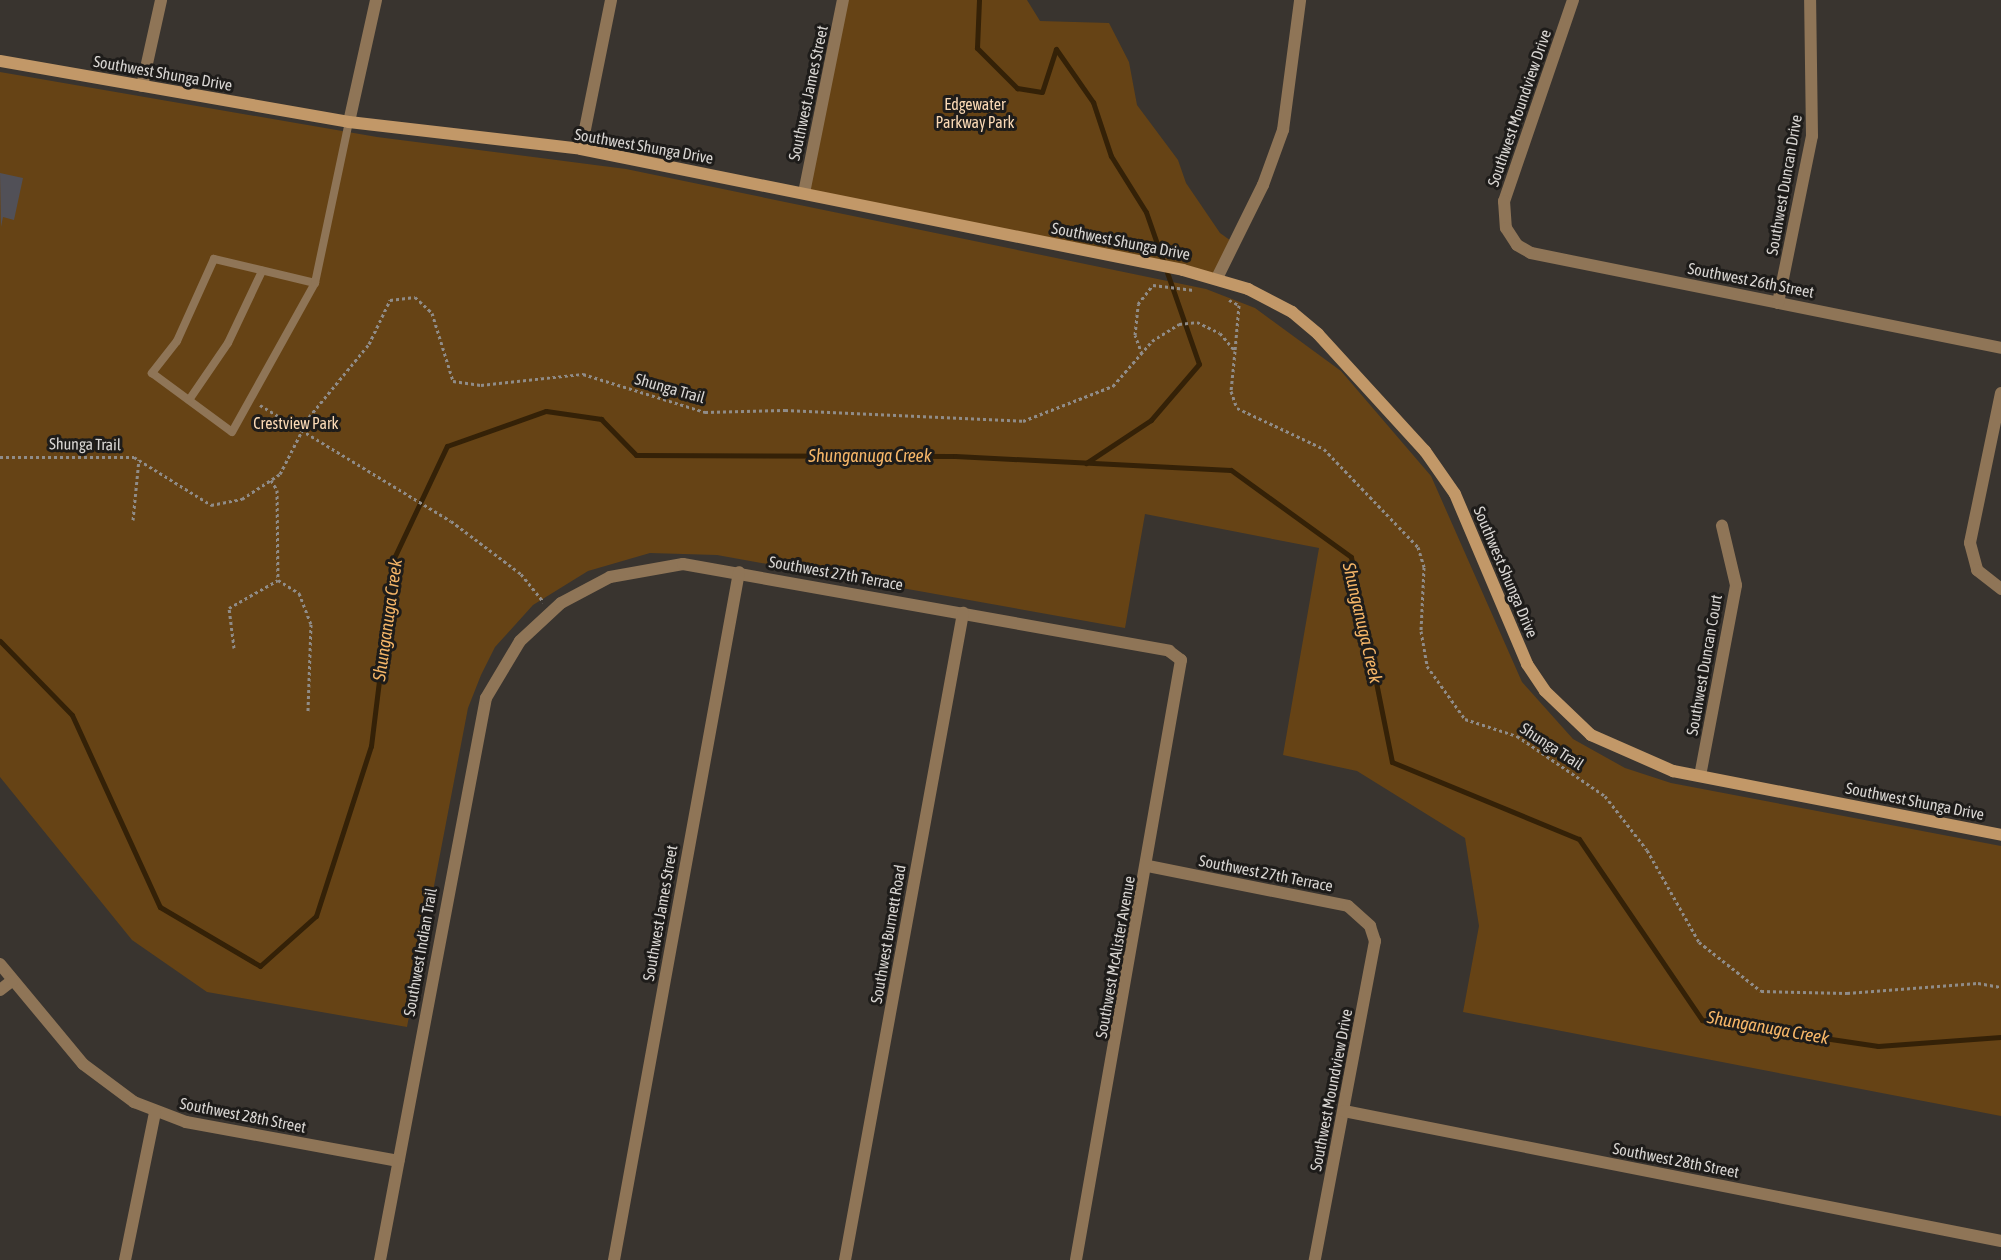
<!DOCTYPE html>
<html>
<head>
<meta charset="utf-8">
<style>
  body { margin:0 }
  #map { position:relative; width:2001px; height:1260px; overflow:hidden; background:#39342f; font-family:"Asap Condensed",sans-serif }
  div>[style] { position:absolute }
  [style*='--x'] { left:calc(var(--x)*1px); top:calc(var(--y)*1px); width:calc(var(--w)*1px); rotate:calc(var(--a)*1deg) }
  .green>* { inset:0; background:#664315 }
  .stream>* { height:5px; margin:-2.5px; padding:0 2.5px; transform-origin:2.5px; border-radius:2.5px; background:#342107 }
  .building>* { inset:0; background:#515057 }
  .path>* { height:3px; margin-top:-1.5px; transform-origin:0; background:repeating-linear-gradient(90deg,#908c88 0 3px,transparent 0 6px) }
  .lane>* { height:8px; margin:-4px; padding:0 4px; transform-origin:4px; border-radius:4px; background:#8f7557 }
  .street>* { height:12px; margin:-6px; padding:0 6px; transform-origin:6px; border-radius:6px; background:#8f7557 }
  .secondary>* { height:12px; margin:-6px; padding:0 6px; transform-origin:6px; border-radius:6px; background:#c29868 }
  span { translate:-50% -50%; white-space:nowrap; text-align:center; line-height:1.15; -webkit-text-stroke:6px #1e1c1a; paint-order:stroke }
  .street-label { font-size:16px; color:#d8d5d2 }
  .park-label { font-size:16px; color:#fad9b5 }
  .water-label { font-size:18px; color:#f6b668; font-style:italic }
</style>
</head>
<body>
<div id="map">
  <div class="green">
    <div style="clip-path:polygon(843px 0,1027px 0,1040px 21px,1109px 23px,1129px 62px,1137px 105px,1178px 160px,1186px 183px,1220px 233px,1234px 243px,1217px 278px,804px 193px)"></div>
    <div style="clip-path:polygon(0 72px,377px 137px,626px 169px,1206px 289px,1255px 308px,1341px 371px,1431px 476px,1522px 682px,1573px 739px,1625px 768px,1671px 783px,2001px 846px,2001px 1116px,1463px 1012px,1479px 926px,1465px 838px,1357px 771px,1283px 755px,1319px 548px,1145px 514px,1125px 628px,717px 555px,650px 553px,588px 571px,533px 605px,495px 647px,481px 675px,468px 708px,407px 1027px,207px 992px,132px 940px,0 777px)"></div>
  </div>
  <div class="stream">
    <div style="--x:979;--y:0;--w:48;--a:92.4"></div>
    <div style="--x:977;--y:48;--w:57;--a:45"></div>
    <div style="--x:1017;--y:88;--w:25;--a:9"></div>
    <div style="--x:1042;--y:92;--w:45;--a:-72"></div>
    <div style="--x:1056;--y:49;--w:65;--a:55.1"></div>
    <div style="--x:1093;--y:102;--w:57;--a:71.6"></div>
    <div style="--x:1111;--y:156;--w:66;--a:58"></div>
    <div style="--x:1146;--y:212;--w:161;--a:70.8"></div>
    <div style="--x:1199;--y:364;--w:74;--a:130.6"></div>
    <div style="--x:1151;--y:420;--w:78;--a:146.5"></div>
    <div style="--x:0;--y:641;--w:103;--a:45.8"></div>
    <div style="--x:72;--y:715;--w:211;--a:65.4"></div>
    <div style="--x:160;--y:907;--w:116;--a:30.5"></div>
    <div style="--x:260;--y:966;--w:75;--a:-41.8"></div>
    <div style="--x:316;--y:916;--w:179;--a:-72.1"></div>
    <div style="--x:371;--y:746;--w:189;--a:-83"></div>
    <div style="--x:394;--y:558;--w:124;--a:-64.7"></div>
    <div style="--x:447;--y:446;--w:105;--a:-19.5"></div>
    <div style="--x:546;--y:411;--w:56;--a:8.3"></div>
    <div style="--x:601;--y:419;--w:50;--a:45.8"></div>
    <div style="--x:636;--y:455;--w:319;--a:0.2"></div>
    <div style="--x:955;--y:456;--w:276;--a:2.9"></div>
    <div style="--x:1231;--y:470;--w:148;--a:35.9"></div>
    <div style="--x:1351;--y:557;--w:209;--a:78.7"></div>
    <div style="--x:1392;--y:762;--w:202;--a:22.4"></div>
    <div style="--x:1579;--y:839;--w:219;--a:55.8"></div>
    <div style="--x:1702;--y:1020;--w:178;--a:8.4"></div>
    <div style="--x:1878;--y:1046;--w:123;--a:-4.2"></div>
  </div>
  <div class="building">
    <div style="clip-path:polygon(0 173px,23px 178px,14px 220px,3px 217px,1px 227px)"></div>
  </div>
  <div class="path">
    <div style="--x:1229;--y:300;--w:11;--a:27"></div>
    <div style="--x:1239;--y:305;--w:46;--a:95"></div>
    <div style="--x:1142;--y:354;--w:20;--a:-110"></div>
    <div style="--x:1135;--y:335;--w:31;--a:-84"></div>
    <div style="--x:1138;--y:304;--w:24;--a:-52"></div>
    <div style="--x:1153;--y:285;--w:41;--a:7"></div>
    <div style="--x:260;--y:405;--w:223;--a:31.3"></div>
    <div style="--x:451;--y:521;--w:88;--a:37.1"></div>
    <div style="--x:521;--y:574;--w:36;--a:51"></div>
    <div style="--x:0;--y:457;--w:134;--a:0"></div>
    <div style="--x:134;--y:457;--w:91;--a:31.9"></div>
    <div style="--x:211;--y:505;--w:32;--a:-11"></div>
    <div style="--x:242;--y:499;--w:45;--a:-33.3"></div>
    <div style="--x:280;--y:474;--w:64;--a:-63"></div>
    <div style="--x:309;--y:417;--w:94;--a:-50.6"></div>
    <div style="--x:369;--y:344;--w:49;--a:-64.5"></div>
    <div style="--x:390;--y:300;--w:25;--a:-7"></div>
    <div style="--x:415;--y:297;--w:23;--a:43"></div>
    <div style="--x:432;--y:313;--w:71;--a:72.8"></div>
    <div style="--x:453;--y:381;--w:28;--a:8"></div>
    <div style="--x:481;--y:385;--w:103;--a:-6.2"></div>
    <div style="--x:583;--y:374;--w:128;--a:17.3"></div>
    <div style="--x:705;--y:412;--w:80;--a:-1.4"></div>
    <div style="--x:785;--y:410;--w:238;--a:2.6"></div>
    <div style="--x:1023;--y:421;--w:97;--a:-21.3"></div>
    <div style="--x:1113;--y:386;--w:60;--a:-49.1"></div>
    <div style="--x:1152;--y:341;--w:32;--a:-32"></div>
    <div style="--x:1179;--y:324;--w:18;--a:-6"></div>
    <div style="--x:1197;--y:322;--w:25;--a:26"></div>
    <div style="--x:1220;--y:333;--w:23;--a:50"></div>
    <div style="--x:1235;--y:351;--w:40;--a:95.7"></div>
    <div style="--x:1231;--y:391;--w:18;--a:71"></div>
    <div style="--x:1237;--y:408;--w:96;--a:25.2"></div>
    <div style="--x:1324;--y:449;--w:136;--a:46.2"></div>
    <div style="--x:1418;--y:547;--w:21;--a:73"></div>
    <div style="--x:1424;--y:567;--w:64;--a:92.7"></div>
    <div style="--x:1421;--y:631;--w:36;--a:80"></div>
    <div style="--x:1427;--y:666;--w:65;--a:54.4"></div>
    <div style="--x:1465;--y:719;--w:55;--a:18.1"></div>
    <div style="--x:1517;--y:736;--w:107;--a:34.3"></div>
    <div style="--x:1605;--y:796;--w:68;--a:52.1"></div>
    <div style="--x:1647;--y:850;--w:106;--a:60.5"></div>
    <div style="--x:1699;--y:942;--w:79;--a:38.3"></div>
    <div style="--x:1761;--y:991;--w:86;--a:1.3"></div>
    <div style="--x:1847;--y:993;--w:131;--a:-4.4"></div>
    <div style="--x:1978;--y:983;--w:23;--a:10"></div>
    <div style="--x:271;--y:480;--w:12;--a:59"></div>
    <div style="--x:277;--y:490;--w:90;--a:89.4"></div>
    <div style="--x:278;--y:580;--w:25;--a:32"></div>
    <div style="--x:299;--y:593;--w:33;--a:69"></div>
    <div style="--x:311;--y:624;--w:87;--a:92"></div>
    <div style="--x:133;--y:520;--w:61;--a:-84.4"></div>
    <div style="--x:234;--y:648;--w:40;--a:-97.1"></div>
    <div style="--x:229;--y:608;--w:56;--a:-29.7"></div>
  </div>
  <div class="lane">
    <div style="--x:315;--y:283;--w:104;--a:-166.6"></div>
    <div style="--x:214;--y:259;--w:90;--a:114.3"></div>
    <div style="--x:177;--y:341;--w:41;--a:128"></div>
    <div style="--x:152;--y:373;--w:99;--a:36.4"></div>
    <div style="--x:232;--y:432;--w:171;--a:-60.9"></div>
    <div style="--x:315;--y:283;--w:165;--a:-78.1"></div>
    <div style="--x:189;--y:400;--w:69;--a:-55.6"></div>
    <div style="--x:228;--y:343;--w:80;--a:-64.7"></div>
  </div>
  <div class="street">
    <div style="--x:1573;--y:0;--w:213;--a:108.9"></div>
    <div style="--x:1504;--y:201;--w:27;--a:86"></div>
    <div style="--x:1506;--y:228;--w:20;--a:57"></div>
    <div style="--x:1517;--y:245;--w:16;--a:30"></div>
    <div style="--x:1531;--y:253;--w:480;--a:11.4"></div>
    <div style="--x:142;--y:86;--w:88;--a:-77.5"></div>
    <div style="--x:349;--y:122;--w:125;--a:-77.5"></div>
    <div style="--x:581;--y:149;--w:152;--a:-78.6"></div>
    <div style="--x:804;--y:193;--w:197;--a:-78.6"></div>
    <div style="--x:1217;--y:278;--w:104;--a:-63.7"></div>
    <div style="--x:1263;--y:185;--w:59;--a:-70"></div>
    <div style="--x:1283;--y:130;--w:131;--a:-82.5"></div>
    <div style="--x:1778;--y:303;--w:170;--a:-78.5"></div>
    <div style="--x:1812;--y:136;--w:136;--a:-90.8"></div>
    <div style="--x:2001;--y:393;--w:153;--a:101.7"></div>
    <div style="--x:1970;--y:543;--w:28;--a:75"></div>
    <div style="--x:1977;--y:570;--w:31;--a:38"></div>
    <div style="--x:1700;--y:776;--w:194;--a:-79.3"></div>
    <div style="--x:1736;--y:585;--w:61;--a:-103.3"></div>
    <div style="--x:1148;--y:866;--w:204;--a:11.3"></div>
    <div style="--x:1348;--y:906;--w:30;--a:42"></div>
    <div style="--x:1370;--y:926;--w:16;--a:72"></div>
    <div style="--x:1375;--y:941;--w:325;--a:100.7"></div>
    <div style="--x:0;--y:964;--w:130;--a:50.3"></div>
    <div style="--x:83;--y:1064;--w:64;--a:36.7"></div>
    <div style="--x:134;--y:1102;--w:56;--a:21"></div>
    <div style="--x:186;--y:1122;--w:216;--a:10.4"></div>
    <div style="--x:0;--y:990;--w:16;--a:-38"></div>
    <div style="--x:1344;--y:1111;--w:670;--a:11.19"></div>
    <div style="--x:125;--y:1260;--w:151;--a:-78.5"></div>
    <div style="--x:380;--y:1260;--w:572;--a:-79.32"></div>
    <div style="--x:486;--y:698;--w:66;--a:-59.2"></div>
    <div style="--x:520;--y:641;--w:56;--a:-42.8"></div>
    <div style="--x:561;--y:603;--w:55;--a:-28"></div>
    <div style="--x:610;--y:577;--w:74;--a:-10.1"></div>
    <div style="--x:683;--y:564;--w:494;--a:10.1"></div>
    <div style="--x:1169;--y:651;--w:15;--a:37"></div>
    <div style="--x:1181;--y:660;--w:609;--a:99.93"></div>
    <div style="--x:614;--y:1260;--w:699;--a:-79.7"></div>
    <div style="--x:845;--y:1260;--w:658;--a:-79.66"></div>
  </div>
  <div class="secondary">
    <div style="--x:0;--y:61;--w:354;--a:9.9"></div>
    <div style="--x:349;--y:122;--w:234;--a:6.6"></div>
    <div style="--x:581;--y:149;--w:614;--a:11.36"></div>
    <div style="--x:1183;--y:270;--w:68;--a:16.3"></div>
    <div style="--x:1248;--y:289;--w:50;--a:27.6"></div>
    <div style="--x:1292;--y:312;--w:34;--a:40"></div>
    <div style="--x:1318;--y:334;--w:159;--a:47.6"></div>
    <div style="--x:1425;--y:451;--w:52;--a:55.1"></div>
    <div style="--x:1455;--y:494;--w:185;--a:67"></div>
    <div style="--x:1527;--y:664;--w:32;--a:56"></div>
    <div style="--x:1545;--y:691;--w:64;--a:43.7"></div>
    <div style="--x:1591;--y:735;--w:90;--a:23.7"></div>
    <div style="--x:1673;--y:771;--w:334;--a:11"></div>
  </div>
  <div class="street-label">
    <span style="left:163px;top:73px;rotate:10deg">Southwest Shunga Drive</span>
    <span style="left:808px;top:93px;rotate:-78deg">Southwest James Street</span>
    <span style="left:1519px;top:108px;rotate:-71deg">Southwest Moundview Drive</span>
    <span style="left:644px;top:146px;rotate:10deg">Southwest Shunga Drive</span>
    <span style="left:1784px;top:185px;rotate:-80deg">Southwest Duncan Drive</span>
    <span style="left:1121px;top:241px;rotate:11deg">Southwest Shunga Drive</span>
    <span style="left:1751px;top:280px;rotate:11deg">Southwest 26th Street</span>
    <span style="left:670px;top:388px;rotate:16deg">Shunga Trail</span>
    <span style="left:85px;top:444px;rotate:1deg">Shunga Trail</span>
    <span style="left:1506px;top:572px;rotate:67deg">Southwest Shunga Drive</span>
    <span style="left:836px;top:573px;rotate:10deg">Southwest 27th Terrace</span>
    <span style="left:1704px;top:665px;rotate:-80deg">Southwest Duncan Court</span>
    <span style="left:1552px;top:746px;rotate:33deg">Shunga Trail</span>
    <span style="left:1915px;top:801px;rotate:11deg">Southwest Shunga Drive</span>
    <span style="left:1266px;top:873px;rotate:11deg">Southwest 27th Terrace</span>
    <span style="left:660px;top:913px;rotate:-80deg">Southwest James Street</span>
    <span style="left:888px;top:934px;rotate:-80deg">Southwest Burnett Road</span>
    <span style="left:420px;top:952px;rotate:-80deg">Southwest Indian Trail</span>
    <span style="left:1115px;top:957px;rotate:-80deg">Southwest McAlister Avenue</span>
    <span style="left:1331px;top:1090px;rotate:-79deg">Southwest Moundview Drive</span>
    <span style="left:243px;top:1115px;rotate:11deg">Southwest 28th Street</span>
    <span style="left:1676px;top:1160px;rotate:11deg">Southwest 28th Street</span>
  </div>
  <div class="park-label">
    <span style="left:975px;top:113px">Edgewater<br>Parkway Park</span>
    <span style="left:296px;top:423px">Crestview Park</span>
  </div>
  <div class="water-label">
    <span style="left:870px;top:456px">Shunganuga Creek</span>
    <span style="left:388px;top:620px;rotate:-82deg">Shunganuga Creek</span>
    <span style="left:1362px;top:623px;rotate:77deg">Shunganuga Creek</span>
    <span style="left:1768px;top:1028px;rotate:10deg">Shunganuga Creek</span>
  </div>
</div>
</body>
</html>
